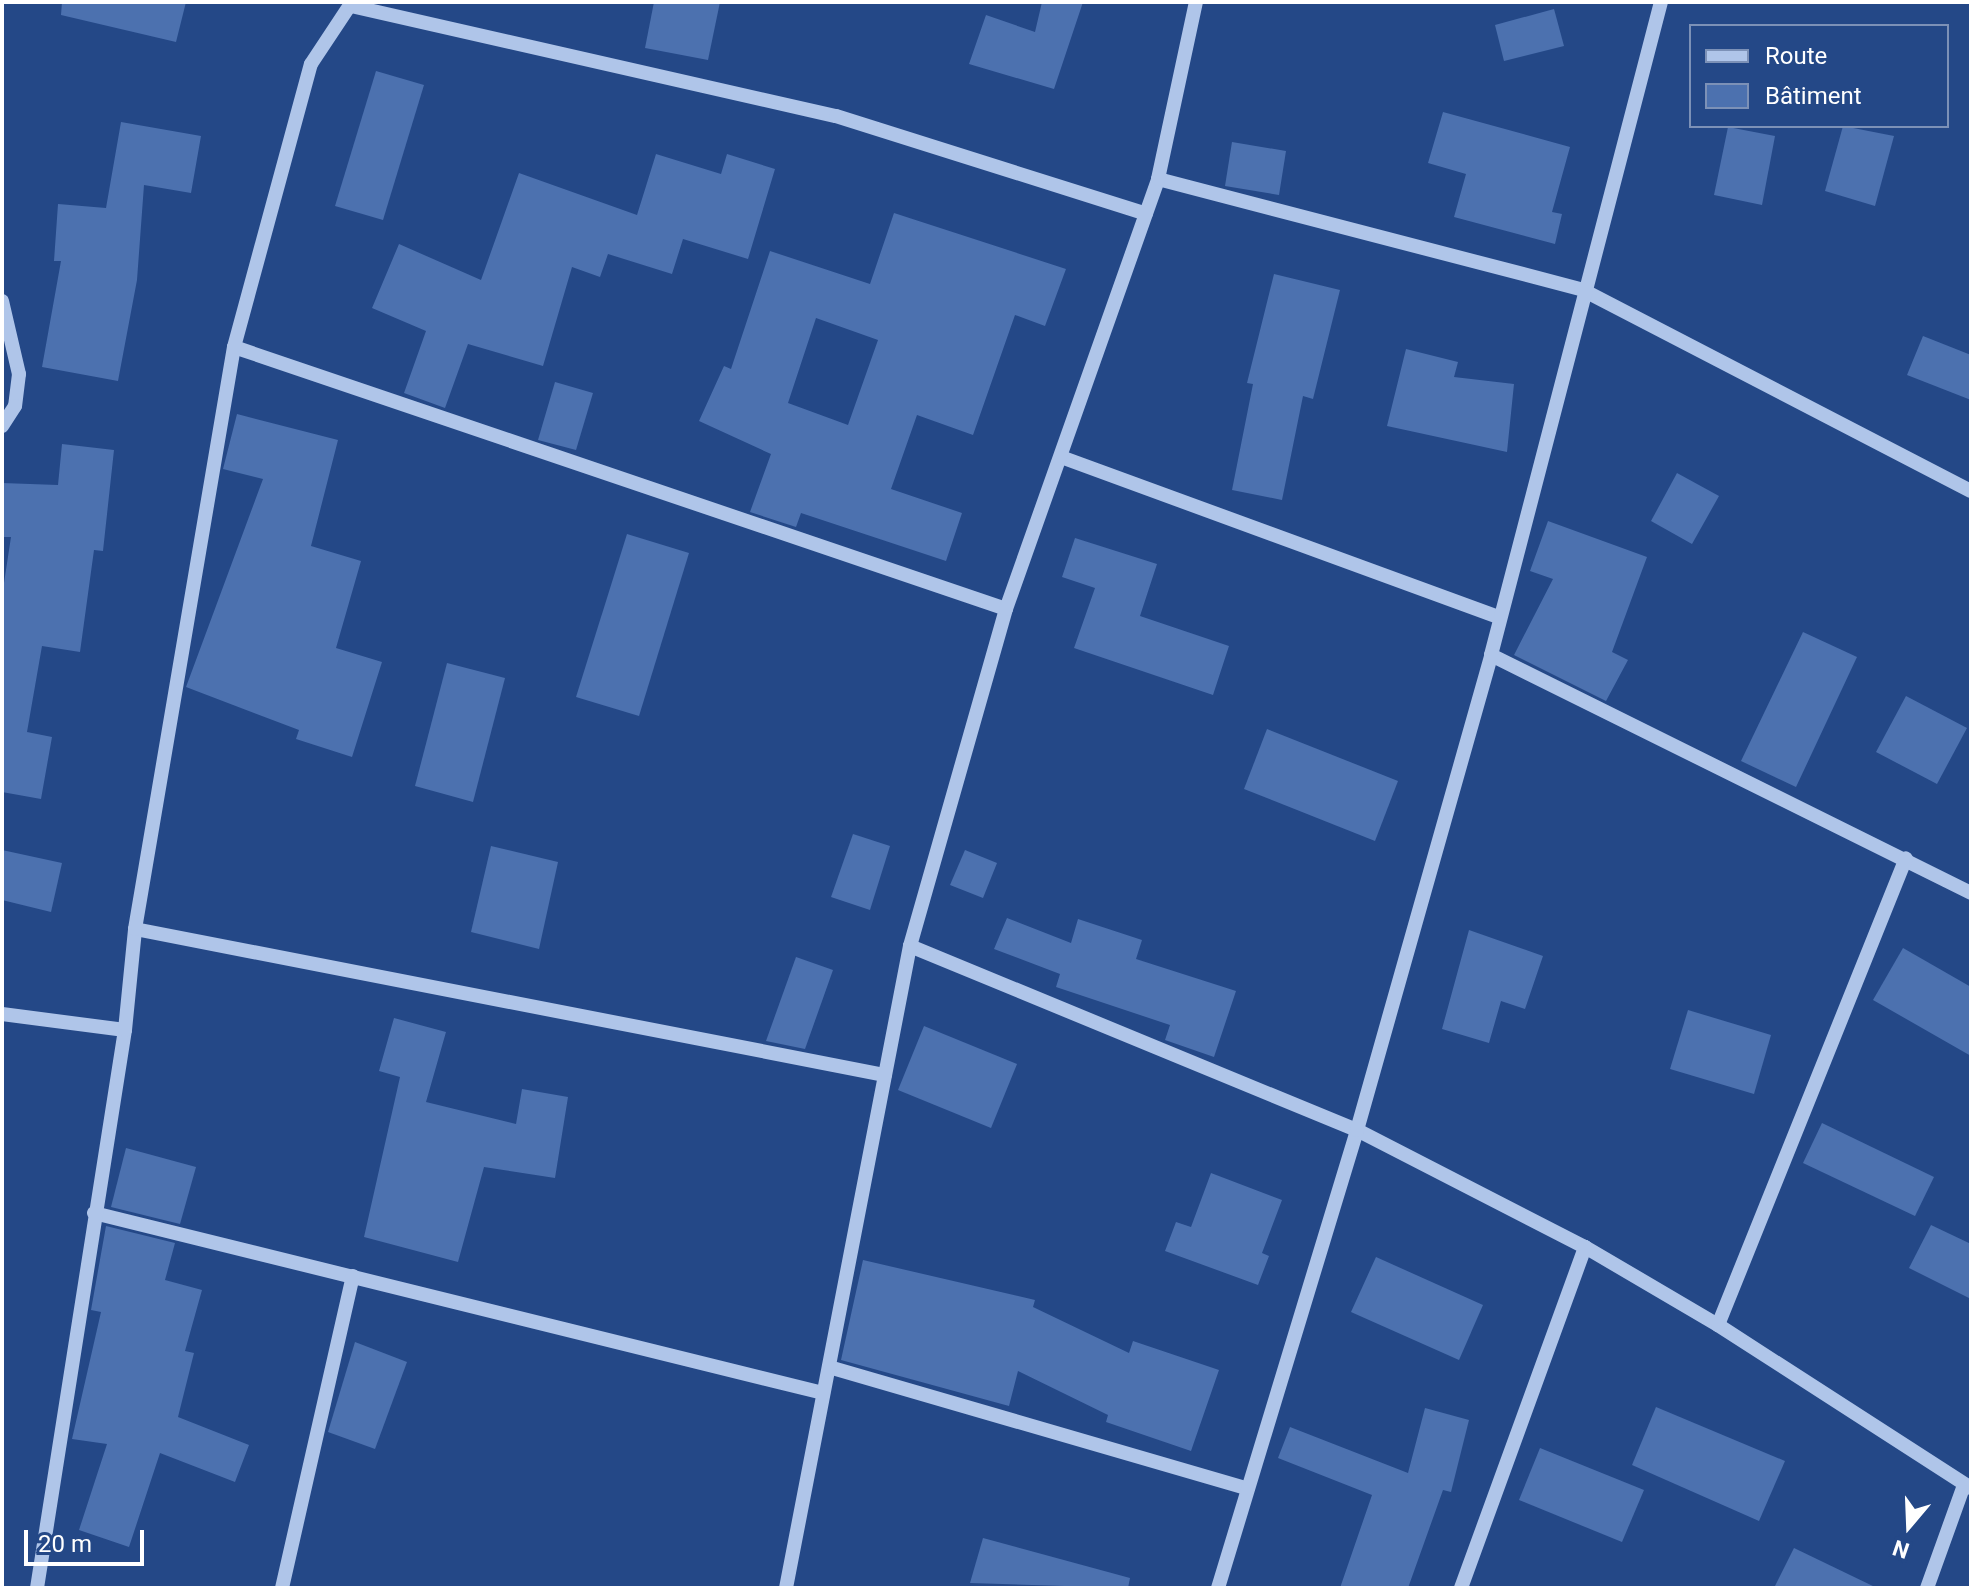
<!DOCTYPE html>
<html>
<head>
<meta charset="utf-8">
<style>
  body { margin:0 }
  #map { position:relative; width:1973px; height:1590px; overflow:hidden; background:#244887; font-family:Roboto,sans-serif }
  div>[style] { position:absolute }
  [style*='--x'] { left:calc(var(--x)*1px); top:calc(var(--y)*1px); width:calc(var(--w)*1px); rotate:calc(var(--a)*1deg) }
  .building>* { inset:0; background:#4c71af }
  .minor>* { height:14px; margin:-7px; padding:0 7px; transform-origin:7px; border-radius:7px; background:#afc5e9 }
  span { translate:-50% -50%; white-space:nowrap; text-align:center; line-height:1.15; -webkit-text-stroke:8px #244887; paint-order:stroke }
  .frame { position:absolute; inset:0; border:4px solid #fff; pointer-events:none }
  .legend { position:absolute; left:1689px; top:24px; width:260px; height:104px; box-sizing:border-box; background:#244887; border:2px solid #7c91b7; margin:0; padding:10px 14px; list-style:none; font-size:24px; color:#fff }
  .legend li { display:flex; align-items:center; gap:16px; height:40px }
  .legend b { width:40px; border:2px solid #7c91b7 }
  .north { position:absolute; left:1869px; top:1486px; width:80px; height:80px; -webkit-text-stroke:6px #244887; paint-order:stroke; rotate:199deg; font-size:22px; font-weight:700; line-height:32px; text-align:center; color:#fff }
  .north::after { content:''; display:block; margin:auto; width:28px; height:36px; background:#fff; clip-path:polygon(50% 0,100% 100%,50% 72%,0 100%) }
  .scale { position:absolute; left:24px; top:1530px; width:120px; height:36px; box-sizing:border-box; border:4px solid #fff; border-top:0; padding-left:10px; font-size:24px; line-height:28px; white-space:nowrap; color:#fff; -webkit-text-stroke:6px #244887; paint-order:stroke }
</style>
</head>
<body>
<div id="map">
  <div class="building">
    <div style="clip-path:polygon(62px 2px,186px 2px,176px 42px,61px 15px)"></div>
    <div style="clip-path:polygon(654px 2px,720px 2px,708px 60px,645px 48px)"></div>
    <div style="clip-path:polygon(1042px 2px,1083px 2px,1054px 89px,969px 64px,986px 15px,1035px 32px)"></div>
    <div style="clip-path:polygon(1554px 9px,1564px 46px,1504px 61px,1495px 25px)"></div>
    <div style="clip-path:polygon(376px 71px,424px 85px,383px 220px,335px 206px)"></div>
    <div style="clip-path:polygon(1443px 112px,1570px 147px,1552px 212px,1562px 214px,1555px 244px,1454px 217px,1466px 174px,1428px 163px)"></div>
    <div style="clip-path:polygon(121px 122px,201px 136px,191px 193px,144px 185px,137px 280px,118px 381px,42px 367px,61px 261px,54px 261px,58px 204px,106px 208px)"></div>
    <div style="clip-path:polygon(1843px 126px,1894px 136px,1875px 206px,1825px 191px)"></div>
    <div style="clip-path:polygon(1728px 127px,1775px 136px,1762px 205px,1714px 195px)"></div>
    <div style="clip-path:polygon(1232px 142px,1286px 151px,1279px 195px,1225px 186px)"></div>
    <div style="clip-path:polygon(656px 154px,721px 174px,727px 154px,775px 169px,748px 259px,683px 239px,672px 274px,608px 254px,600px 277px,572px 267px,543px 366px,468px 344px,445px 408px,404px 393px,426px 331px,372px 308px,399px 244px,481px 280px,519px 173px,637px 215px)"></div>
    <div style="clip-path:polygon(evenodd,894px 213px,1066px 269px,1045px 326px,1015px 315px,973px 435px,917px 415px,891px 489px,962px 513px,946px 561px,801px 513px,796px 527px,750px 512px,771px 454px,699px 421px,724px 366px,731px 369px,770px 251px,870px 284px,894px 213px,816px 318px,878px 340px,848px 425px,788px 403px,816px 318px)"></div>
    <div style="clip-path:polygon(1274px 274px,1340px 290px,1313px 399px,1303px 396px,1282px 500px,1232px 490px,1253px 384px,1247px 383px)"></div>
    <div style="clip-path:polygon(1923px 336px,1971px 355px,1971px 400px,1907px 375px)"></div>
    <div style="clip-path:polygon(1406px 349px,1458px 362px,1454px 377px,1514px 384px,1507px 452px,1387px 426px)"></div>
    <div style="clip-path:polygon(555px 382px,593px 393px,576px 450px,538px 440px)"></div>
    <div style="clip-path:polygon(237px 414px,338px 440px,311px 546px,361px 561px,336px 648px,382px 662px,352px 757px,296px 739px,299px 730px,186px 687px,263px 479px,223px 469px)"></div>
    <div style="clip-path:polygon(62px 444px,114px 450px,103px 551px,94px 550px,80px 652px,42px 646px,27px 732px,52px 737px,41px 799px,2px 792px,2px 596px,11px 537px,2px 537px,2px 483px,58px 485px)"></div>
    <div style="clip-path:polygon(1677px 473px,1719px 496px,1692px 544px,1651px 521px)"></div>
    <div style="clip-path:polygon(1548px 521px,1647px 557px,1612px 652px,1628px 660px,1606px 701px,1514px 655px,1553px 579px,1530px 571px)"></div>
    <div style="clip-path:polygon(627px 534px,689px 553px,639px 716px,576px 697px)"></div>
    <div style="clip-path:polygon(1075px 538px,1157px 564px,1140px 616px,1229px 646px,1213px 695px,1074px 648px,1095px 588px,1062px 577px)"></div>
    <div style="clip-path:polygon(1803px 632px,1857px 657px,1796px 787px,1741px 761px)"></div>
    <div style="clip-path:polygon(447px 663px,505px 678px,473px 802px,415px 786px)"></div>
    <div style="clip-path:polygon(1906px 696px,1967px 728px,1937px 784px,1876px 752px)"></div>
    <div style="clip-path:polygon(1267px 729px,1398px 781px,1375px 841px,1244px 789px)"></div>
    <div style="clip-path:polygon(853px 834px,890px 846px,870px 910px,831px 897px)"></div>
    <div style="clip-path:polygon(491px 846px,558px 862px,539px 949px,471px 932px)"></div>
    <div style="clip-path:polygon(2px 850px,62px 863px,51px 912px,2px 900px)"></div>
    <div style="clip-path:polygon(965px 850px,997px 863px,983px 898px,950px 885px)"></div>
    <div style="clip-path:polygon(1007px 918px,1071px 943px,1078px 919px,1142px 940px,1136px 959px,1236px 991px,1214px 1057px,1165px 1040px,1170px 1025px,1056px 987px,1060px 974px,994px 949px)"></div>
    <div style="clip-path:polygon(1469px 930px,1543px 956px,1525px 1009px,1501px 1001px,1489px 1043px,1442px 1029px)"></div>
    <div style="clip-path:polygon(1903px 948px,1971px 987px,1971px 1056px,1873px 1000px)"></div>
    <div style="clip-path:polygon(796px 957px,833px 970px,805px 1049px,766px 1041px)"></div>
    <div style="clip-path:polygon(1688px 1010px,1771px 1035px,1754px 1094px,1670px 1069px)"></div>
    <div style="clip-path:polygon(394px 1018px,446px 1032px,426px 1102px,516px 1124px,522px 1089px,568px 1097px,555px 1178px,484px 1167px,458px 1262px,364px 1237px,400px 1077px,379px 1071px)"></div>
    <div style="clip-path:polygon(924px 1026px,1017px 1064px,991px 1128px,898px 1090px)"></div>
    <div style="clip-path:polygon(1822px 1123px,1934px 1177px,1915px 1216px,1803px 1163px)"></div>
    <div style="clip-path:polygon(126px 1148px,196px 1167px,180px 1224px,111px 1207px)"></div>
    <div style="clip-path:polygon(1211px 1173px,1282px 1200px,1262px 1253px,1269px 1256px,1258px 1285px,1165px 1251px,1176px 1222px,1191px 1227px)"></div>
    <div style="clip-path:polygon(1931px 1225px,1971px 1244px,1971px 1299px,1909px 1268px)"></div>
    <div style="clip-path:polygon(106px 1226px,175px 1243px,165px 1280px,202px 1290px,185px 1351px,194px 1353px,178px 1417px,249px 1445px,235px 1482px,160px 1453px,129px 1547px,79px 1530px,107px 1444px,72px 1439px,101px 1312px,91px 1310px)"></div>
    <div style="clip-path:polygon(1376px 1257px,1483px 1305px,1459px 1360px,1351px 1312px)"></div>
    <div style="clip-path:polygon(863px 1260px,1035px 1300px,1033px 1307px,1129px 1353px,1133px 1341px,1219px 1370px,1191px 1451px,1106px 1422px,1108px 1415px,1018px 1371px,1009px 1406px,841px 1360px)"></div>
    <div style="clip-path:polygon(355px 1342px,407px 1362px,375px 1449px,328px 1432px)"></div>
    <div style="clip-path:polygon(1656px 1407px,1785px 1461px,1759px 1521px,1632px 1465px)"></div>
    <div style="clip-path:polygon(1425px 1408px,1469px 1420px,1451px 1492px,1443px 1490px,1408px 1588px,1340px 1588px,1372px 1495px,1278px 1458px,1290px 1427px,1408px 1473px)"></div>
    <div style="clip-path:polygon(1540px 1448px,1644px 1490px,1622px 1542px,1519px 1500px)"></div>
    <div style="clip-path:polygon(983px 1538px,1130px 1578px,1128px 1588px,970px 1583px)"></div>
    <div style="clip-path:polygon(1794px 1548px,1877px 1588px,1774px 1588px)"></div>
  </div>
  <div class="minor">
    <div style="--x:351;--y:6;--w:497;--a:12.8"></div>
    <div style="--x:836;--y:116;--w:325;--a:17.5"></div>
    <div style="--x:1158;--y:179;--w:437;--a:14.6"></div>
    <div style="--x:1581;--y:289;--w:439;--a:27.4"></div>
    <div style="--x:2;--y:301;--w:75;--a:76.9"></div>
    <div style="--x:19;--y:374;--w:32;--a:97"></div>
    <div style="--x:15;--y:406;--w:24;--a:123"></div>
    <div style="--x:234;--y:347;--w:815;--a:18.75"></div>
    <div style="--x:1061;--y:457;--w:466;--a:20.1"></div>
    <div style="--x:1491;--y:655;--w:536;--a:26.37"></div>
    <div style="--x:135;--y:929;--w:764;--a:11.02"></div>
    <div style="--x:910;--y:946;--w:483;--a:22.4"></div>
    <div style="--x:1357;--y:1130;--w:256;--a:27.2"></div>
    <div style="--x:1585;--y:1247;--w:154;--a:30.4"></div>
    <div style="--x:1718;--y:1325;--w:301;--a:32.8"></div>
    <div style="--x:2;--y:1014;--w:124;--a:7.4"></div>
    <div style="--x:94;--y:1213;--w:751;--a:13.87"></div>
    <div style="--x:1718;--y:1325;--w:503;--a:-68.07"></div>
    <div style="--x:829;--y:1367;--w:436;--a:16.2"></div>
    <div style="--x:37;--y:1588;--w:565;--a:-81.04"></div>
    <div style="--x:125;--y:1030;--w:101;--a:-84.3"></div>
    <div style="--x:135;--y:929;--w:590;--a:-80.35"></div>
    <div style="--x:234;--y:347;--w:293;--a:-74.8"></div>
    <div style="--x:311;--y:64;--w:74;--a:-56.5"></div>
    <div style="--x:282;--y:1588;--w:320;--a:-77.2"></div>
    <div style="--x:786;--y:1588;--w:654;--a:-79.07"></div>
    <div style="--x:910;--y:946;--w:350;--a:-74.1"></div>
    <div style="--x:1006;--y:609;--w:456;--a:-70.5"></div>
    <div style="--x:1158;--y:179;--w:181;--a:-77.9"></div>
    <div style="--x:1218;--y:1588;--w:479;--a:-73.1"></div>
    <div style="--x:1357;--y:1130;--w:494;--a:-74.2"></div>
    <div style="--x:1491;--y:655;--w:675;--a:-75.41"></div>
    <div style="--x:1461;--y:1588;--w:363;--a:-70"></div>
    <div style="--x:1927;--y:1588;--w:109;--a:-70.2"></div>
  </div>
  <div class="frame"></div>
  <ul class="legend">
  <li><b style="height:10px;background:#afc5e9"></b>Route</li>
  <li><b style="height:22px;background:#4c71af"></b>Bâtiment</li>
  </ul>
  <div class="north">N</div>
  <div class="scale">20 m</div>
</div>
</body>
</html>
